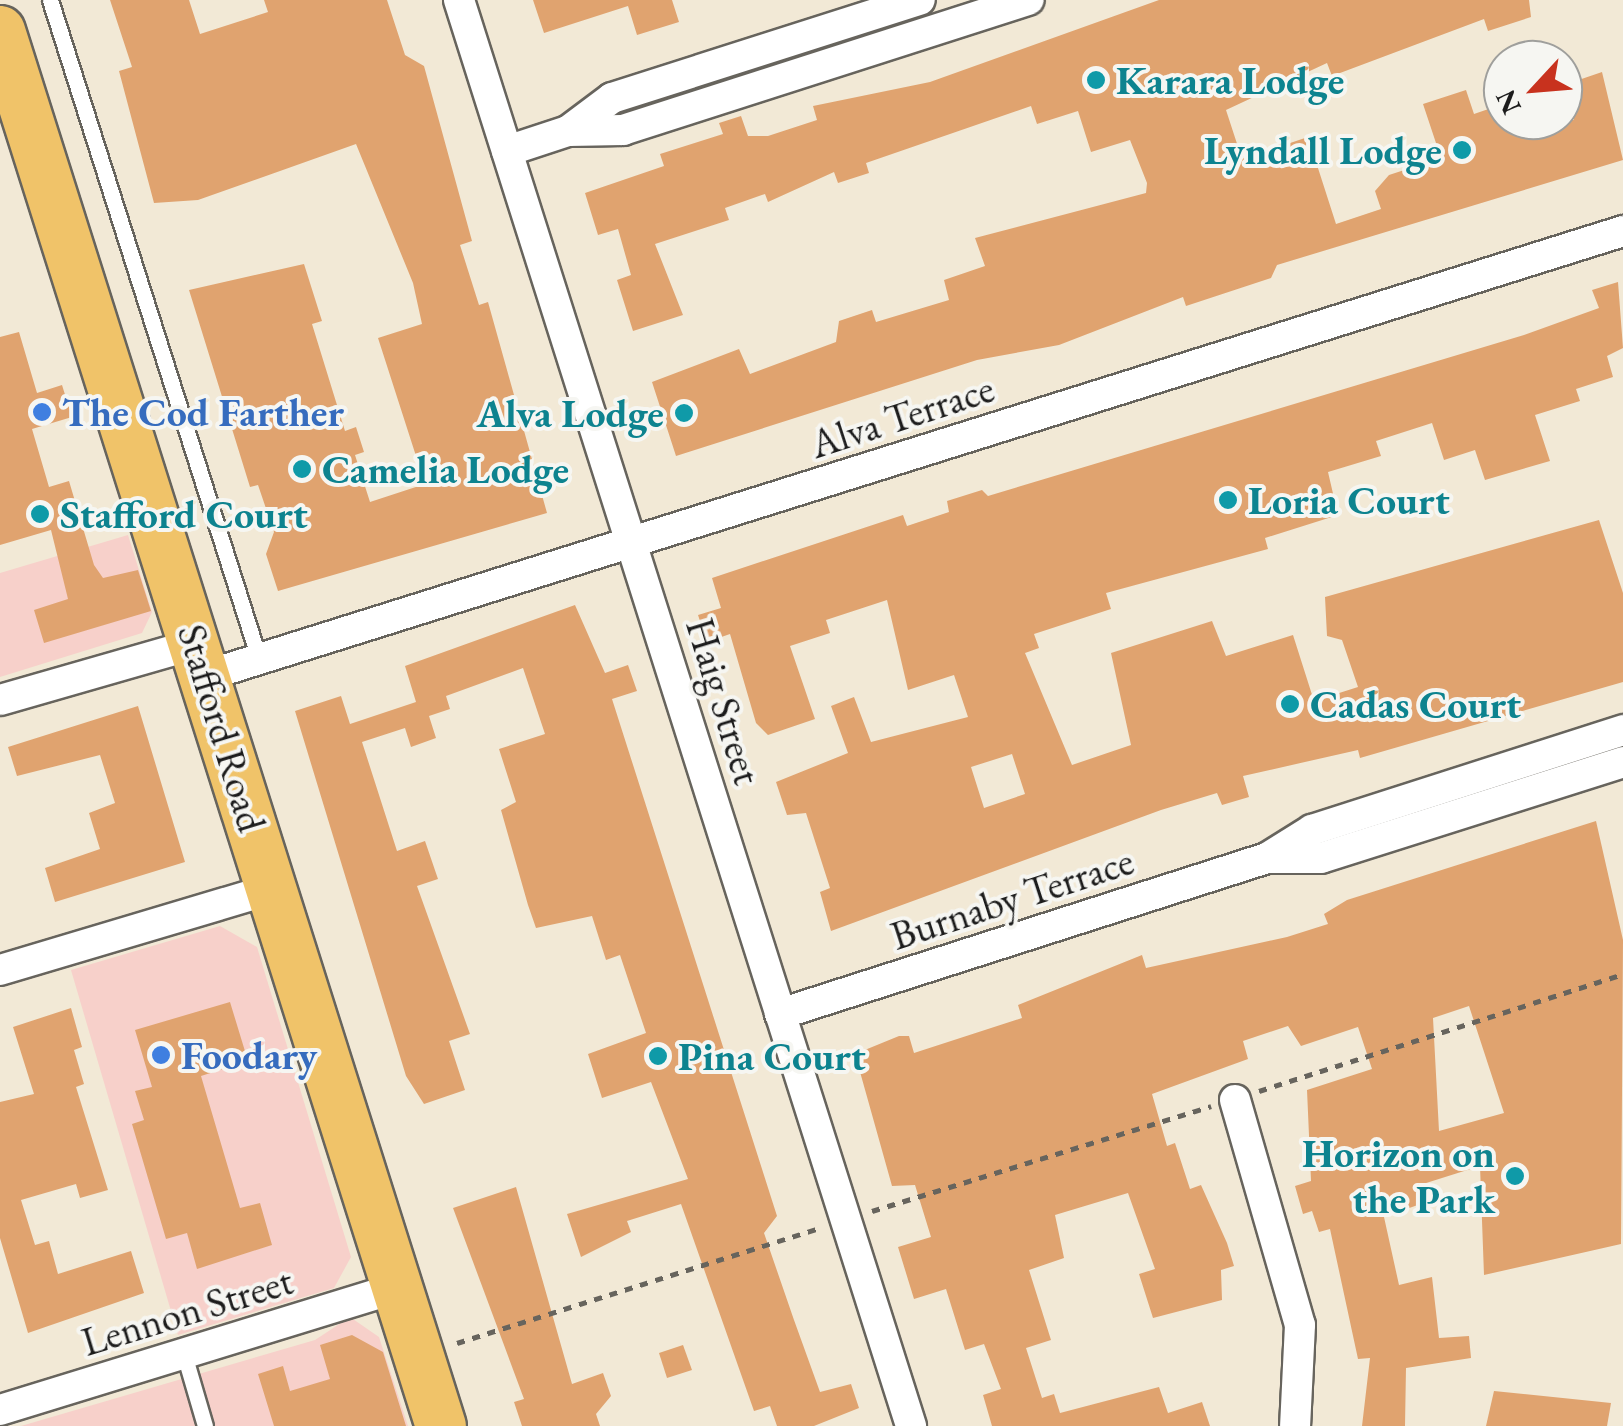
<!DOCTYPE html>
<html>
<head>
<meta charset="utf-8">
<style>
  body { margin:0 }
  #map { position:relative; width:1623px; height:1426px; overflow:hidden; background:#f2e9d6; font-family:"EB Garamond",serif }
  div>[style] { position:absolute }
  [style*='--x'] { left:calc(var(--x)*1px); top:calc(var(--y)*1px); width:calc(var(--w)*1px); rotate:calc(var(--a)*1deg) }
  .built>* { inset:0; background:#f7d0ca }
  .building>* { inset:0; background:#e0a36f }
  .path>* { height:5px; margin-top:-2.5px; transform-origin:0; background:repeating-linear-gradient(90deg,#67645d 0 8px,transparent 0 16px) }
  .roads { filter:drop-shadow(2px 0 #67645d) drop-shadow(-2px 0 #67645d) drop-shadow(0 2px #67645d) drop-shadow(0 -2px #67645d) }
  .service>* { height:15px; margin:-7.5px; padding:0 7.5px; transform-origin:7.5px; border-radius:7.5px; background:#fff }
  .minor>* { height:30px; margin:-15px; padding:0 15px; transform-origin:15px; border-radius:15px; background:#fff }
  .trunk>* { height:50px; margin:-25px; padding:0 25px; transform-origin:25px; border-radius:25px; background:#f0c369 }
  .dots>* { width:28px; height:28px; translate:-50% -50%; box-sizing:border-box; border:5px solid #f6f6f2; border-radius:50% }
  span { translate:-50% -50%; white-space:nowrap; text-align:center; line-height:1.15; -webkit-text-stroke:8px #f6f6f2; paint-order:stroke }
  .culture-label { font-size:40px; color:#0d838f; font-weight:700 }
  .left { translate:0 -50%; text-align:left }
  .right { translate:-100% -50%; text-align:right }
  .shop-label { font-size:40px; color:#366cbe; font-weight:700 }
  .street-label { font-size:40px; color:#1c1c1c }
  .north { position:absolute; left:1483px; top:40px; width:100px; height:100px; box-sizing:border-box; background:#f6f6f2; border:2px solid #9f9f9c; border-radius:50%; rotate:244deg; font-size:28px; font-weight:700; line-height:40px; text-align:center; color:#1c1c1c }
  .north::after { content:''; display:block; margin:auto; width:35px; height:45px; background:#c8321e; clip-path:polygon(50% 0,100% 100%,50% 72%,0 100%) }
</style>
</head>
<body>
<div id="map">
  <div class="built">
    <div style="clip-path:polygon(128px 535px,152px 612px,142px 633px,0 677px,0 573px)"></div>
    <div style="clip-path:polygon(220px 926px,257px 947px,351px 1257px,334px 1288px,178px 1335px,71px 970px)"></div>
    <div style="clip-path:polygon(350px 1317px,379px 1337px,408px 1426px,21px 1426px,315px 1340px)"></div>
  </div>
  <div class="building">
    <div style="clip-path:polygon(110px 0,189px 0,200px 34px,268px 12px,264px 0,387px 0,405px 55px,424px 66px,472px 241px,460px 245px,479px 305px,488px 302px,547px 513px,278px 591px,266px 554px,274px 532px,258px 485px,250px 487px,189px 290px,304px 264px,322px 321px,312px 324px,345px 431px,356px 427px,364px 452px,355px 455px,370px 502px,425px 484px,378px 338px,422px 324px,413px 283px,356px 144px,198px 200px,154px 203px,119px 71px,132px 67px)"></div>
    <div style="clip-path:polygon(533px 0,672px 0,679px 22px,637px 35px,628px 6px,544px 33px)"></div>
    <div style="clip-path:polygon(1159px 0,1529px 0,1531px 17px,1488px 31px,1484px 19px,1332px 76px,1327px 63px,1226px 110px,1242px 159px,1308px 137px,1336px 224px,1381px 209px,1375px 191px,1389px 175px,1441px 158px,1423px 104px,1466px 90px,1474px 114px,1503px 104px,1503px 120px,1574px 120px,1564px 85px,1602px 72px,1623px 160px,1277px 265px,1271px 278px,1186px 306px,1183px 297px,1059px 345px,977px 360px,676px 456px,652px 382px,739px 349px,750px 374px,836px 342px,839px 321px,872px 310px,876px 322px,949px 300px,944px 280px,985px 266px,975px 238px,1146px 193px,1147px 183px,1130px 140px,1091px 152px,1078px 111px,1037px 124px,1031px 106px,866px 163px,869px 173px,838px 183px,834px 172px,768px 202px,765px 194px,725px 208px,729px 220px,655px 244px,683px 315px,633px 331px,617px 280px,631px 275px,618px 229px,598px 235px,585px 193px,664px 166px,660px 154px,723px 134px,719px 123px,741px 116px,748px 136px,768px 136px,817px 120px,813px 106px,930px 82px)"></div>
    <div style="clip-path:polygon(evenodd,1618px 282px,1623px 348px,1607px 356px,1613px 377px,1576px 389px,1580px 401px,1535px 415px,1550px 461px,1485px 480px,1475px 450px,1444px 460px,1432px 423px,1376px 441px,1381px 456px,1328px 472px,1338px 515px,1265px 538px,1268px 549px,1106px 593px,1111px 609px,1034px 634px,1039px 648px,1025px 653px,1072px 765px,1131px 745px,1111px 653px,1212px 621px,1226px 656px,1293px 635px,1314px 701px,1358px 687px,1342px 640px,1327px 636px,1325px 597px,1599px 520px,1623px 593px,1623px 682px,1360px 758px,1358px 750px,1243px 776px,1249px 797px,1222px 805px,1217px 793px,1161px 810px,831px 931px,820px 892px,830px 888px,806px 813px,787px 815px,776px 782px,848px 753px,831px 706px,854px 697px,871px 742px,968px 717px,954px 675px,908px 690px,887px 600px,826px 620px,830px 633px,790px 646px,815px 719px,768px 735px,756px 723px,730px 634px,707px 642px,698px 615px,721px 608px,712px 578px,903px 515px,907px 526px,949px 512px,947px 501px,982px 490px,988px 496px,1524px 335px,1599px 308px,1592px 290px,1618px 282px,1012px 754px,1025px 794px,984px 808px,971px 767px,1012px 754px)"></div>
    <div style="clip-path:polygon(19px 332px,37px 393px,62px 385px,72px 417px,32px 429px,49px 487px,69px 481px,94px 565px,103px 578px,138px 570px,151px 611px,44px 643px,34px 610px,68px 599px,51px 530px,0 545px,0 337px)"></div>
    <div style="clip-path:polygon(575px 605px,605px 673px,628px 665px,637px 691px,612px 699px,777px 1216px,764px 1233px,794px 1320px,820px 1392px,851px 1384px,859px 1408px,814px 1426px,777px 1426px,770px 1406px,754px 1411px,681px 1204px,627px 1221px,631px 1232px,581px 1257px,567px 1214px,688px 1179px,651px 1082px,602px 1098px,588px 1054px,646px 1033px,620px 955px,606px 960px,592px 916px,536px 928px,528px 905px,501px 810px,516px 802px,499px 749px,545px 734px,523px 668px,446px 696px,450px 709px,429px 716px,436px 738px,411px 747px,405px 728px,362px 742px,397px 851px,425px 841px,438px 879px,417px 886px,470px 1034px,449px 1041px,465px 1090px,424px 1104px,406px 1076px,295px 711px,341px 696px,350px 724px,416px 702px,405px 666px)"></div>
    <div style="clip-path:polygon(138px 706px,185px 862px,55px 902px,45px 868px,100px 849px,89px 813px,115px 803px,100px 755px,17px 776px,8px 747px)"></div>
    <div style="clip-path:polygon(evenodd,1596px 821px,1623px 940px,1621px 1244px,1484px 1275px,1480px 1166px,1423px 1184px,1429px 1201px,1384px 1217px,1399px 1285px,1432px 1277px,1439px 1338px,1469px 1336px,1471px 1358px,1406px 1368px,1405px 1426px,1362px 1426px,1370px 1358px,1358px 1359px,1330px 1229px,1319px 1232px,1312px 1211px,1303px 1214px,1295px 1186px,1311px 1181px,1307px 1090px,1372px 1069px,1358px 1027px,1301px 1046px,1288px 1026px,1243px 1041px,1248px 1059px,1152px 1094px,1167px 1146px,1175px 1143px,1190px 1189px,1201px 1185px,1227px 1243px,1234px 1266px,1221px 1270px,1222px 1300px,1153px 1318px,1139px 1274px,1155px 1269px,1128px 1193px,1055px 1215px,1064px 1258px,1029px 1270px,1051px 1340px,1026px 1348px,1042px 1398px,1054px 1394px,1060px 1413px,1159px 1387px,1168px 1413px,1202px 1402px,1210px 1426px,992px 1426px,983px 1395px,1001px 1389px,984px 1344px,965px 1350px,946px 1289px,914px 1299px,898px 1247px,931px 1237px,915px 1185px,892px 1186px,855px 1054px,899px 1036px,909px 1036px,914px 1053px,1022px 1018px,1018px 1005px,1142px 955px,1146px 968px,1287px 937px,1328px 924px,1324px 914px,1347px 900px,1596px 821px,1469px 1006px,1504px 1113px,1439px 1131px,1433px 1018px,1469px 1006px)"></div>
    <div style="clip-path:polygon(230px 1002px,248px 1061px,201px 1076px,240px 1208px,260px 1203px,272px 1245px,197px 1269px,187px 1233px,166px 1239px,132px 1124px,144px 1120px,135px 1091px,152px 1087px,135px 1030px)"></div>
    <div style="clip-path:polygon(71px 1008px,82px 1047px,74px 1050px,84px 1084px,76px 1087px,108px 1190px,80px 1198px,76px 1184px,21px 1200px,35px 1245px,49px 1241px,58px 1274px,131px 1251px,144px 1293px,28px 1333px,0 1238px,0 1102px,34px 1094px,13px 1027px)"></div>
    <div style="clip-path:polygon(516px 1187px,572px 1384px,603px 1373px,611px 1396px,596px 1414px,600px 1426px,522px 1426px,514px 1402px,524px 1399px,453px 1208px)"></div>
    <div style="clip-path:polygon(352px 1335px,383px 1352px,406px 1426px,274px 1426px,258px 1374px,283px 1366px,290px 1391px,330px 1379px,320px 1345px)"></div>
    <div style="clip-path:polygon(683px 1345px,692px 1370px,667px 1378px,659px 1353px)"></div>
    <div style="clip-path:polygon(1494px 1391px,1611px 1403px,1607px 1426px,1486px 1426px)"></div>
  </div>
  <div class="path">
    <div style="--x:1259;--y:1091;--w:382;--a:-17.8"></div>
    <div style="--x:872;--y:1211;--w:355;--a:-17.2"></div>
    <div style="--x:457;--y:1343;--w:380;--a:-17.6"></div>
  </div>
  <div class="roads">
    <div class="service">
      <div style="--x:50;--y:0;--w:691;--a:72.4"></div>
      <div style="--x:184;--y:1354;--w:75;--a:73.7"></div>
    </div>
    <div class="minor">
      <div style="--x:459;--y:0;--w:1496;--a:72.41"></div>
      <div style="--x:568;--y:131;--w:55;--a:-36.9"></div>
      <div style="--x:612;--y:98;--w:323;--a:-17.7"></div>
      <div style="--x:507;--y:151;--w:64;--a:-18.2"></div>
      <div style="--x:568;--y:131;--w:55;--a:-1"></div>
      <div style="--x:623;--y:130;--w:426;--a:-17.8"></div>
      <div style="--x:205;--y:676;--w:1486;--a:-17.42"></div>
      <div style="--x:0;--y:700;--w:203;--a:-16"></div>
      <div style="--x:1267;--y:858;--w:54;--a:0"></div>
      <div style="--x:1321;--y:858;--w:317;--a:-17.6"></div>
      <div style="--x:0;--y:970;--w:284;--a:-16.6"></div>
      <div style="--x:780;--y:1014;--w:511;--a:-17.76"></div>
      <div style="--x:1267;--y:858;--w:53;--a:-31.9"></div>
      <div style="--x:1312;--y:830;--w:327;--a:-17.8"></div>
      <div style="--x:1235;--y:1100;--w:234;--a:73.9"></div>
      <div style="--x:1300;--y:1325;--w:101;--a:92.8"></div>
      <div style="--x:0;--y:1410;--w:415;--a:-17.1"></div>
    </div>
    <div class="trunk">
      <div style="--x:0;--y:31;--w:1463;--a:72.46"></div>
    </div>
  </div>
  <div class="dots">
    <div style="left:1096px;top:80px;background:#0f9aa8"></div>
    <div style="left:1462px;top:150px;background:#0f9aa8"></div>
    <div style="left:42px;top:412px;background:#3f7fe0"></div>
    <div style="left:684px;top:413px;background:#0f9aa8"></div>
    <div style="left:302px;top:469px;background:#0f9aa8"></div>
    <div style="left:1228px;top:500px;background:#0f9aa8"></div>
    <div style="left:40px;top:514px;background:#0f9aa8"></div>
    <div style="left:1290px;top:704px;background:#0f9aa8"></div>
    <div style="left:161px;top:1055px;background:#3f7fe0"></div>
    <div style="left:658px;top:1056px;background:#0f9aa8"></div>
    <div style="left:1515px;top:1176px;background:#0f9aa8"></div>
  </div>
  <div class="culture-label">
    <span class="left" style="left:1116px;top:80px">Karara Lodge</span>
    <span class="right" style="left:1442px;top:150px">Lyndall Lodge</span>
    <span class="right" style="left:664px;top:413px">Alva Lodge</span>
    <span class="left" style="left:322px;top:469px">Camelia Lodge</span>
    <span class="left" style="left:1248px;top:500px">Loria Court</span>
    <span class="left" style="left:60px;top:514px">Stafford Court</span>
    <span class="left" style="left:1310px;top:704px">Cadas Court</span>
    <span class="left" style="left:678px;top:1056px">Pina Court</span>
    <span class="right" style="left:1495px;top:1176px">Horizon on<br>the Park</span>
  </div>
  <div class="shop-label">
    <span class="left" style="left:62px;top:412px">The Cod Farther</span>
    <span class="left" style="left:181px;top:1055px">Foodary</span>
  </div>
  <div class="street-label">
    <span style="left:902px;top:416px;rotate:-18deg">Alva Terrace</span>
    <span style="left:724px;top:701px;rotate:73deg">Haig Street</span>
    <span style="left:222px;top:728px;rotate:73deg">Stafford Road</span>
    <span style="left:1012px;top:898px;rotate:-18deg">Burnaby Terrace</span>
    <span style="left:187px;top:1311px;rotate:-17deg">Lennon Street</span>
  </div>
  <div class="north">N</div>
</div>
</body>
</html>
